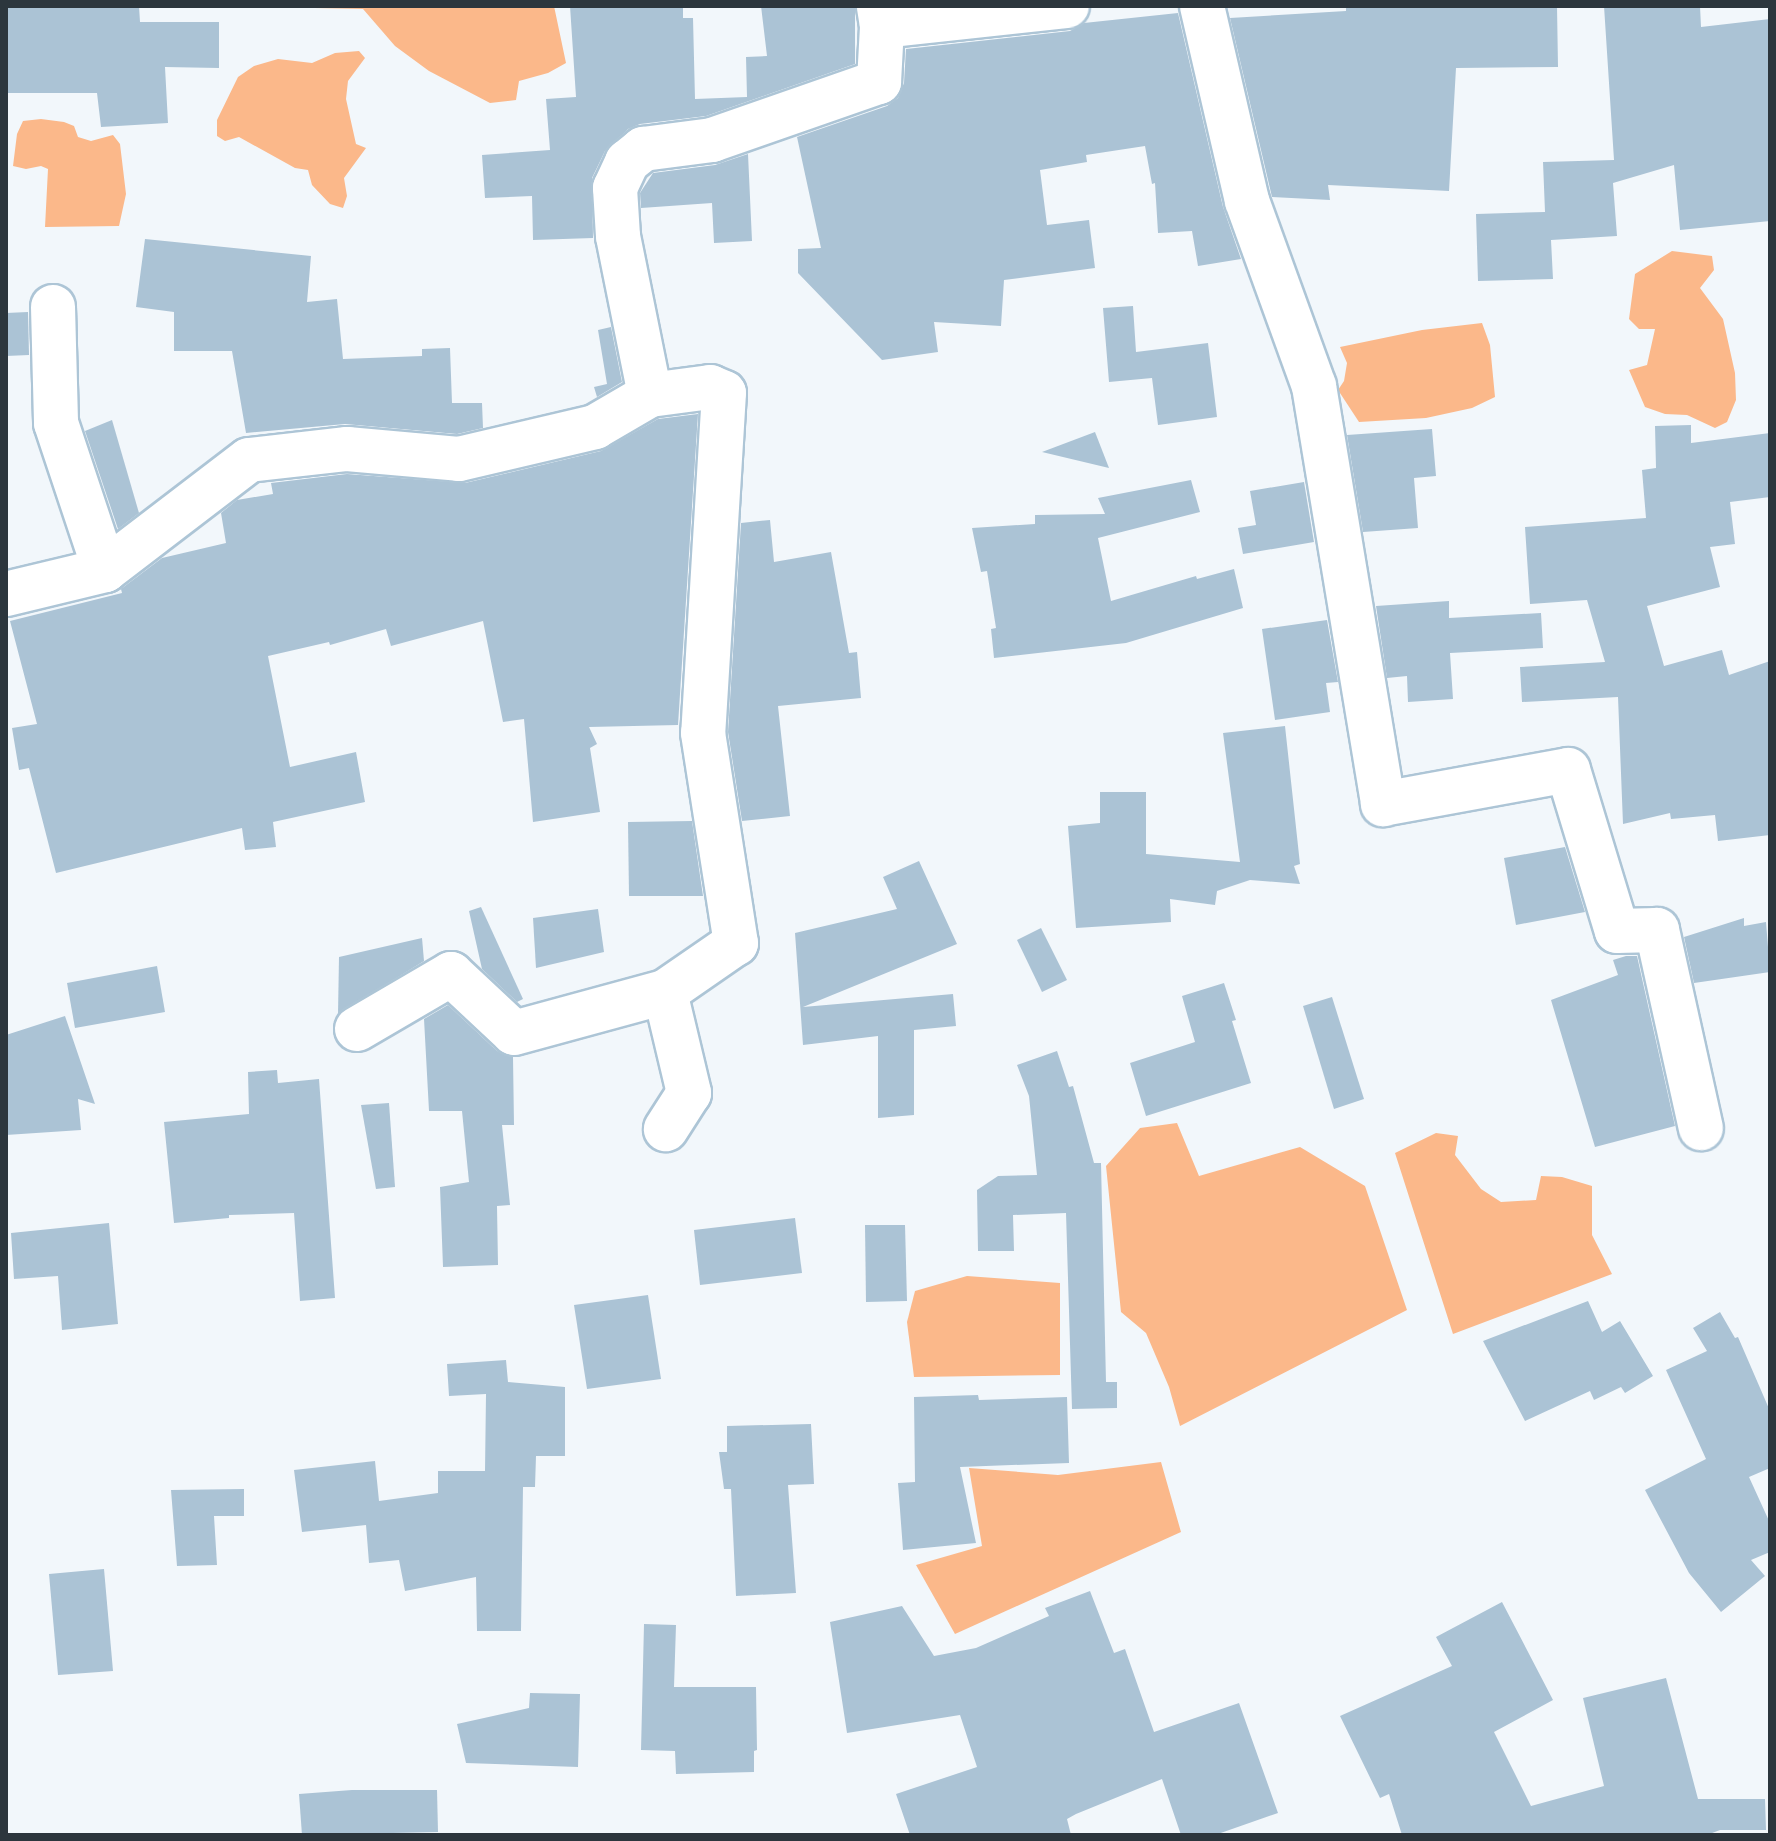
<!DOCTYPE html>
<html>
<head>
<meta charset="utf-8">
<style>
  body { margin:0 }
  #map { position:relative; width:1776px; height:1841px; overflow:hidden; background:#f2f7fb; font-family:Poppins,sans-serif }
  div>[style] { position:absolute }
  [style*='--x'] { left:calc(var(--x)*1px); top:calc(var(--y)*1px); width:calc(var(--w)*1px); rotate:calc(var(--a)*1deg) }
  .water>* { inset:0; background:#fbb88a }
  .building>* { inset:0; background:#abc3d5 }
  .roads { filter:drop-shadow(2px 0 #adc5d6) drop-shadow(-2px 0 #adc5d6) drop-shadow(0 2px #adc5d6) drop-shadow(0 -2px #adc5d6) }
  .minor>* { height:44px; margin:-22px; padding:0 22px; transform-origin:22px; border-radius:22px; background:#fff }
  span { translate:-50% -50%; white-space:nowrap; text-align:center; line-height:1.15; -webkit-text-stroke:6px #f2f7fb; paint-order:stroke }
  .frame { position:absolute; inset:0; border:8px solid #2c363d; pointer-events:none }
</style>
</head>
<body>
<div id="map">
  <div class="water">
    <div style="clip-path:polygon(213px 6px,554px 6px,566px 63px,548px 73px,519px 81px,516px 100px,490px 103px,429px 71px,395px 46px,363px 9px)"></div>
    <div style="clip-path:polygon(359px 51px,365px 58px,348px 81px,346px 99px,356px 144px,366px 148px,344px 178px,347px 196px,343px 208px,330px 204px,312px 185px,308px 170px,295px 168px,239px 137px,225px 141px,217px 136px,217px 120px,238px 77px,254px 66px,278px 59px,312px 63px,335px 53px)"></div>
    <div style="clip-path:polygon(41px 119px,64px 122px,74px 126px,78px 137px,91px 141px,113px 135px,120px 144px,126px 194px,119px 226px,45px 227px,48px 169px,41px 166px,26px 169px,13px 166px,17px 134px,23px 121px)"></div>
    <div style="clip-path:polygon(1672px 251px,1712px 256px,1714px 270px,1700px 288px,1723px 319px,1735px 373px,1736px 400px,1727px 422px,1715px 428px,1687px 415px,1665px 414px,1645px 407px,1629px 370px,1647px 365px,1655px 329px,1639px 329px,1629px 319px,1635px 274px)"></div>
    <div style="clip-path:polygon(1482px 323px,1490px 345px,1495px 397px,1472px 408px,1426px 418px,1359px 422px,1338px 390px,1344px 381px,1347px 363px,1340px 347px,1422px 330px)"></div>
    <div style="clip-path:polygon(1177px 1123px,1199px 1176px,1300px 1147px,1365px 1186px,1407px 1310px,1180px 1426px,1169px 1387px,1146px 1333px,1121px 1312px,1106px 1166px,1140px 1128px)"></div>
    <div style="clip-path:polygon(1436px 1133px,1458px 1136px,1455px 1155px,1481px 1189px,1501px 1202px,1536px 1200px,1541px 1176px,1562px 1177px,1592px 1186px,1592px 1235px,1612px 1274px,1453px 1334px,1395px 1153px)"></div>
    <div style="clip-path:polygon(967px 1276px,1060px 1283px,1060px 1375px,914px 1377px,907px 1322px,915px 1291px)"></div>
    <div style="clip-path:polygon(1161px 1462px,1181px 1532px,955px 1634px,916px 1565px,982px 1546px,969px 1468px,1058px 1475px)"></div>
  </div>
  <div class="building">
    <div style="clip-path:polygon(6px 6px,139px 6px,140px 22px,219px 22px,219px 68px,165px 67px,168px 123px,101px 127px,97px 93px,6px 93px)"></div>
    <div style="clip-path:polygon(570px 6px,683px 6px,683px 18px,693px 18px,695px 99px,747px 97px,746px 57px,767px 56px,761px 6px,855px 6px,855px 64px,706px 116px,640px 124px,628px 129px,605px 151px,592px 178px,593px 238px,533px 240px,532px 196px,485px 198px,482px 155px,550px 150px,546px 99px,576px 97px)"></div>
    <div style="clip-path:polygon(1346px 6px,1557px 6px,1558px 67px,1456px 68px,1449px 191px,1328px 185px,1330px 200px,1272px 197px,1230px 18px,1346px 11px)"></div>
    <div style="clip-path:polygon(1604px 6px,1700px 6px,1701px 27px,1770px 19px,1770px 221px,1680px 230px,1674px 165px,1613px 183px,1617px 236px,1551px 240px,1553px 279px,1478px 281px,1476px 214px,1545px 212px,1543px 162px,1614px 160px)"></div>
    <div style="clip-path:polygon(1178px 13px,1223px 207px,1241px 259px,1198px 266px,1192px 231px,1158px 233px,1155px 183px,1152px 184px,1145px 146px,1086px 155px,1087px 162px,1040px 170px,1047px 225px,1089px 220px,1095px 268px,1004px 280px,1001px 326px,934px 322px,938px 352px,882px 360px,798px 273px,798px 249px,821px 248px,797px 137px,887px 106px,898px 98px,904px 83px,906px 49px,1070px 31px,1084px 23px)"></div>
    <div style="clip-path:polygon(748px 154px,752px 241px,714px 243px,712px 203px,641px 208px,640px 193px,653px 173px,715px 165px)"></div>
    <div style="clip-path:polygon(145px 239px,311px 256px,307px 302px,337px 299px,343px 359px,422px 356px,422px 349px,450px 348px,452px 403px,482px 403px,483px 428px,457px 434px,345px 424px,246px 433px,232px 351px,174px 351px,174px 312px,136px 307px)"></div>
    <div style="clip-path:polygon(1133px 306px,1136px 352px,1208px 343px,1217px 417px,1158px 425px,1152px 378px,1109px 382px,1103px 308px)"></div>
    <div style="clip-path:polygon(28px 312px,29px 355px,6px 356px,6px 313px)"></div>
    <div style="clip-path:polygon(611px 327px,622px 382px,597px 397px,594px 387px,607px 384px,598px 330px)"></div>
    <div style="clip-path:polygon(698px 414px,678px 725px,589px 727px,597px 744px,590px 748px,600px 812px,533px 822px,524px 719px,503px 722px,483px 621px,391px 646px,386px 629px,330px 645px,329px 642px,268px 656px,290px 767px,356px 752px,365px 802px,273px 822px,276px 847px,245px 850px,242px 828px,56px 873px,29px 768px,19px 770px,12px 728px,37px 724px,10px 621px,122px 593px,121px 589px,162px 558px,226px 543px,221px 513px,237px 500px,273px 494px,271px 483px,347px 474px,465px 483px,601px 451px,658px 419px)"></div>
    <div style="clip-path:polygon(112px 420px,139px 513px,118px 529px,85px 431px)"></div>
    <div style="clip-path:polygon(1691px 425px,1691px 443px,1770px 433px,1770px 497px,1730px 502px,1735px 544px,1710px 547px,1720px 587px,1647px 606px,1664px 666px,1722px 650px,1729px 675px,1770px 661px,1770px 835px,1718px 841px,1715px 815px,1671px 819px,1670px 813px,1623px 824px,1618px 697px,1522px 702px,1520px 667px,1605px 662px,1587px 600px,1530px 604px,1525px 527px,1646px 518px,1642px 470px,1656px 468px,1655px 426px)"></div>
    <div style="clip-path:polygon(1432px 429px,1436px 476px,1414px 478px,1418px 528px,1363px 532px,1347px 435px)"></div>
    <div style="clip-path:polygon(1095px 432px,1109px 468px,1042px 452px)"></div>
    <div style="clip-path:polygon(1191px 480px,1200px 512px,1098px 538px,1111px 601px,1196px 576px,1197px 579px,1234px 569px,1243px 608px,1126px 643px,994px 658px,991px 629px,996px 628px,987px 571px,981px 572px,972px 528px,1035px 524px,1035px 515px,1105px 514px,1098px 498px)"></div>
    <div style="clip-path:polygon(1304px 482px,1314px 542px,1243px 554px,1238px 528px,1256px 525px,1250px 491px)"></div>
    <div style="clip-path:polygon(770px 520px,774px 562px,831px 552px,849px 653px,857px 652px,861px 698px,778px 706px,790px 816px,742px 821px,728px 732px,741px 523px)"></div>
    <div style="clip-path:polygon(1449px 601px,1449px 618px,1541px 613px,1543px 648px,1450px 653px,1453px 699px,1408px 702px,1407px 676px,1387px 678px,1376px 606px)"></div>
    <div style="clip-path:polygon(1327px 620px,1338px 682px,1326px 683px,1330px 712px,1275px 720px,1262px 629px)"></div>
    <div style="clip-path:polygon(1285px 726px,1300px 864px,1294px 866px,1300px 884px,1250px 880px,1217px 891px,1215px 905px,1170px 899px,1171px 922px,1076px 928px,1068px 826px,1100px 823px,1100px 792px,1146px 792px,1146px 854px,1240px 862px,1223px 733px)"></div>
    <div style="clip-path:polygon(692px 821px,703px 896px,629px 896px,628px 822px)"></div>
    <div style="clip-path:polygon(1565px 847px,1585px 912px,1516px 925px,1504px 858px)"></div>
    <div style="clip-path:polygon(919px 861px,957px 944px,803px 1007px,953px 994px,956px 1026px,914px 1030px,914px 1115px,878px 1118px,878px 1036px,803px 1045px,795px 933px,897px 909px,883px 877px)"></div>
    <div style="clip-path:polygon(481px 907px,523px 999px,517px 1002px,482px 969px,469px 911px)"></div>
    <div style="clip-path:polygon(598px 909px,604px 952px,536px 968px,533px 918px)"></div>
    <div style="clip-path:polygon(1744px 918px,1744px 926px,1766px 922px,1770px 972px,1694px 983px,1684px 937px)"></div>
    <div style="clip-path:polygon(1041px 928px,1067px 980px,1042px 992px,1017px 940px)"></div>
    <div style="clip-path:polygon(422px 938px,424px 961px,338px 1014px,339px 957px)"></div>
    <div style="clip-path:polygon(1626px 956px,1637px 956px,1675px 1126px,1595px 1147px,1551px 1000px,1618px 975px,1613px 960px)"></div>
    <div style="clip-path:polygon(157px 966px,165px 1012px,75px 1028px,67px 983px)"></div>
    <div style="clip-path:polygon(1224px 983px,1236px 1020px,1232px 1021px,1251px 1083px,1146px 1116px,1130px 1063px,1195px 1042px,1182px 996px)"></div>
    <div style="clip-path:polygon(1332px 997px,1364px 1099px,1334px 1109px,1303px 1006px)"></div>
    <div style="clip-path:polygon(448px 1005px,497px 1051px,513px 1057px,514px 1125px,502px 1125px,510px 1205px,497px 1206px,498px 1265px,443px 1267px,440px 1187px,469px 1182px,462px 1111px,429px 1111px,424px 1019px)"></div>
    <div style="clip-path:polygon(65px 1016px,95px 1104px,78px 1099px,81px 1130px,6px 1135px,6px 1035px)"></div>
    <div style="clip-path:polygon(1057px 1051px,1069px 1087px,1073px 1086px,1094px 1163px,1101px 1163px,1106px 1382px,1117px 1382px,1117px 1408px,1072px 1409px,1066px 1213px,1013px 1215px,1014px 1251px,978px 1251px,977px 1190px,998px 1176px,1037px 1175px,1029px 1096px,1017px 1065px)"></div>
    <div style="clip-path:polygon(277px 1070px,278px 1083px,319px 1079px,335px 1298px,300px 1301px,294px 1213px,229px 1215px,229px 1218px,174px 1223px,164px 1122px,249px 1114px,248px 1072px)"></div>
    <div style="clip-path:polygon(389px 1103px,395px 1187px,376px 1189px,361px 1105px)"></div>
    <div style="clip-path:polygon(795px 1218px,802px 1273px,700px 1285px,694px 1230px)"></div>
    <div style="clip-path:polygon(109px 1223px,118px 1324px,62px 1330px,58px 1276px,14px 1279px,11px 1233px)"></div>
    <div style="clip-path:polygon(865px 1225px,905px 1225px,907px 1301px,866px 1302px)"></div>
    <div style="clip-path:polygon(648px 1295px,661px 1379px,587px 1389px,574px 1305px)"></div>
    <div style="clip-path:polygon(1588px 1301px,1602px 1332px,1620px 1321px,1653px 1376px,1625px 1393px,1621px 1387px,1594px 1400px,1590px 1391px,1525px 1421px,1483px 1341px)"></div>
    <div style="clip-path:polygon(1720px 1312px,1735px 1338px,1738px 1337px,1770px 1411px,1770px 1468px,1749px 1477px,1770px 1523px,1770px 1552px,1751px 1560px,1765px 1576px,1721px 1612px,1689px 1573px,1645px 1490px,1706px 1459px,1666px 1370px,1707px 1351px,1693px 1328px)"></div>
    <div style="clip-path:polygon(506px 1360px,508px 1382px,565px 1387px,565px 1456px,536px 1456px,535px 1487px,523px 1487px,521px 1631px,477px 1631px,476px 1577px,405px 1591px,399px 1560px,369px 1563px,366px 1525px,302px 1532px,294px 1470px,375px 1461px,379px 1501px,438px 1493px,438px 1471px,485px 1471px,486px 1394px,449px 1396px,447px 1364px)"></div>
    <div style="clip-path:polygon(978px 1395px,979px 1400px,1067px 1397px,1069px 1463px,960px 1467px,976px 1543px,903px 1550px,898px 1483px,915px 1482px,914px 1397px)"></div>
    <div style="clip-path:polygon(811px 1424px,814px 1484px,788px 1485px,796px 1593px,736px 1596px,731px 1489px,724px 1489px,719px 1452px,727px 1452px,727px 1426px)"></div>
    <div style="clip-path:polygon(244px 1489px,244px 1516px,214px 1516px,217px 1565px,177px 1566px,171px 1490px)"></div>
    <div style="clip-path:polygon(104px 1569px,113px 1671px,58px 1675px,49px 1574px)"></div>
    <div style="clip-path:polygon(1090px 1591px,1114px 1653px,1125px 1649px,1154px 1732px,1239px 1703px,1278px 1813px,1215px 1835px,1181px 1835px,1162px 1779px,1076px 1814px,1067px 1819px,1071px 1835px,910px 1835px,896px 1794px,977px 1767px,960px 1715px,847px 1733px,830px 1622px,902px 1606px,934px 1656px,976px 1648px,1049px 1616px,1045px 1608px)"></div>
    <div style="clip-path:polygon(1502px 1602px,1553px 1700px,1494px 1732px,1531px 1806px,1604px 1786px,1583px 1698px,1666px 1678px,1698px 1799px,1765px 1799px,1766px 1830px,1720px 1830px,1707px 1835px,1402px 1835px,1389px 1794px,1380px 1798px,1340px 1716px,1452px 1666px,1436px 1637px)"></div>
    <div style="clip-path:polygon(644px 1624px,676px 1625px,674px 1687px,756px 1687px,757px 1750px,754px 1751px,754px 1772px,676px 1774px,675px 1751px,641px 1750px)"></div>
    <div style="clip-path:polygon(530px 1693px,580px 1694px,578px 1767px,466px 1763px,457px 1724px,529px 1708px)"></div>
    <div style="clip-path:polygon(352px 1790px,437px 1790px,438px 1832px,302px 1835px,299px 1794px)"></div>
  </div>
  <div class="roads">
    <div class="minor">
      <div style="--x:1202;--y:6;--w:200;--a:77"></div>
      <div style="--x:1247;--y:201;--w:197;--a:70.1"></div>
      <div style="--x:1314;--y:386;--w:424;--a:80.6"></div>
      <div style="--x:1383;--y:804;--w:188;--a:-10.4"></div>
      <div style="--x:1568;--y:770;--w:168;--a:73.1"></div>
      <div style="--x:1617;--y:931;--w:40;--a:-1.4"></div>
      <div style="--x:1657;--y:930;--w:203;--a:77.5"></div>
      <div style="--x:882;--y:26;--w:186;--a:-6.2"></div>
      <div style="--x:53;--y:307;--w:116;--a:88.5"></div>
      <div style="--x:56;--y:423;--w:155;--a:71.6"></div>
      <div style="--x:650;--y:395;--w:162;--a:-101.4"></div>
      <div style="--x:618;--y:236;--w:48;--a:-93.6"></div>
      <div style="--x:615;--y:188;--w:29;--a:-65"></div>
      <div style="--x:627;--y:162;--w:21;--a:-39"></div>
      <div style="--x:643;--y:149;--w:70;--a:-7.4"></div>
      <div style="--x:712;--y:140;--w:177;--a:-19.2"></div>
      <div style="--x:879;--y:82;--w:56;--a:-86.9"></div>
      <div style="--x:882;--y:26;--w:20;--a:-99"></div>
      <div style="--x:6;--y:594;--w:102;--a:-13.6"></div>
      <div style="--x:105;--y:570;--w:181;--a:-37.4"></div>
      <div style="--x:249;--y:460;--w:99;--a:-6.4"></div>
      <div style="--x:347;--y:449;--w:112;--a:5.1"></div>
      <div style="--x:459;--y:459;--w:140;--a:-13.2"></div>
      <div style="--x:595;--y:427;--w:64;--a:-30.2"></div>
      <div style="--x:650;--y:395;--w:61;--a:-7.6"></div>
      <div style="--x:710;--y:387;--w:15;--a:23"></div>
      <div style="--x:724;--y:393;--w:341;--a:93.5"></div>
      <div style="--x:703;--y:733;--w:213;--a:81.1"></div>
      <div style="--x:736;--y:943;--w:86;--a:145.4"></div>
      <div style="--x:665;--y:992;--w:104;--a:76.6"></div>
      <div style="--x:689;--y:1093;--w:43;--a:122.6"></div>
      <div style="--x:357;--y:1029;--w:109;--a:-30.3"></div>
      <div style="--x:451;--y:974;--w:86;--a:43.1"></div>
      <div style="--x:514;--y:1033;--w:156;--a:-15.2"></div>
    </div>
  </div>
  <div class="frame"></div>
</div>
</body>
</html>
